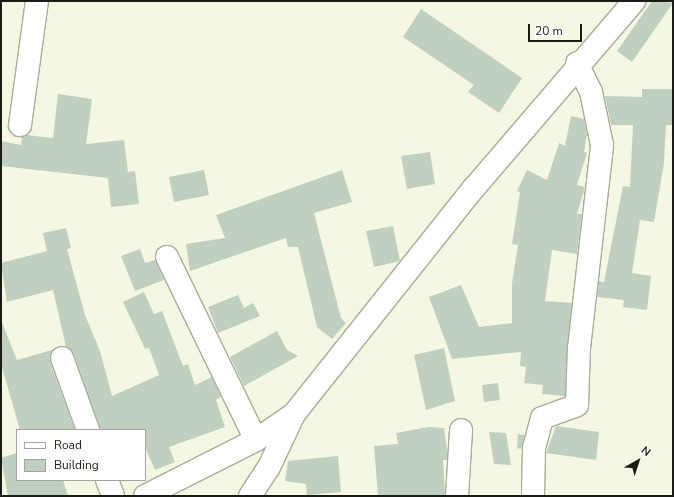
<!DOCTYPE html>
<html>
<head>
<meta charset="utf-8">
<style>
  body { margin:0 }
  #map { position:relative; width:674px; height:497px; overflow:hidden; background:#f5f7e2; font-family:"Nunito Sans",sans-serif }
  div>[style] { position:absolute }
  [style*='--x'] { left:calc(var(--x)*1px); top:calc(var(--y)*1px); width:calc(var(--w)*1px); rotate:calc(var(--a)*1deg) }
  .building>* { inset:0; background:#c0d0c0 }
  .roads { filter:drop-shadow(1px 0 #a9ac98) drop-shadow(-1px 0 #a9ac98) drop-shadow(0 1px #a9ac98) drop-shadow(0 -1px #a9ac98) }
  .minor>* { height:22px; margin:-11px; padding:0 11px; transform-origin:11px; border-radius:11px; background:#fff }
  span { translate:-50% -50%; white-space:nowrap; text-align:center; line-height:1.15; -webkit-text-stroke:3.5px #fff; paint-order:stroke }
  .frame { position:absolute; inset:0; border:2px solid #1a1b14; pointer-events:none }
  .legend { position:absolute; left:16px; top:429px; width:130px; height:52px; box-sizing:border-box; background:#fff; border:1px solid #a3a4a1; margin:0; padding:5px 7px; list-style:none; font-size:12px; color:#1a1b14 }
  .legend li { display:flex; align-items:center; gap:8px; height:20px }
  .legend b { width:20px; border:1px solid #a3a4a1 }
  .north { position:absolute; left:618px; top:441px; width:40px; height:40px; -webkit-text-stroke:3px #fff; paint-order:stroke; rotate:39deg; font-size:11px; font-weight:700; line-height:16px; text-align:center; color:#1a1b14 }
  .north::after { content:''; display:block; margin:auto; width:14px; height:18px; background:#1a1b14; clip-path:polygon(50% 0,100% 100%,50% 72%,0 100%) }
  .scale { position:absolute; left:528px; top:24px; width:54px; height:18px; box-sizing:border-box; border:2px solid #1a1b14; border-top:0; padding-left:5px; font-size:12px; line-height:14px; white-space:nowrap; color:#1a1b14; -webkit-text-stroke:3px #fff; paint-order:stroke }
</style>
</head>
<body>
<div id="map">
  <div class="building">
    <div style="clip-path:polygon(652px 1px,673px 3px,632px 62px,617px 51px)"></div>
    <div style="clip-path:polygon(421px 9px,522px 78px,499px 113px,468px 92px,474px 85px,403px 37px)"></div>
    <div style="clip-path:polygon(642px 89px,673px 89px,673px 125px,666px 125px,664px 163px,654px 222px,640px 220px,632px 273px,651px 276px,647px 310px,623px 307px,624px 300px,597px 297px,599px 281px,604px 282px,623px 186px,630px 187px,633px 125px,611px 125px,605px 96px,642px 97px)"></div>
    <div style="clip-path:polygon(58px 94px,92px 99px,86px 144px,124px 140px,128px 172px,135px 171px,139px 204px,111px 207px,108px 178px,1px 166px,1px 141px,21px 145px,22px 137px,27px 135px,53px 138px)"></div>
    <div style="clip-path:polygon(571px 116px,584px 119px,587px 135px,584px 152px,587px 153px,577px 185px,585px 187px,577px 214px,582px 214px,577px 254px,552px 250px,545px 301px,572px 303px,565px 396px,542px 394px,543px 385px,524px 383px,526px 367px,520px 366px,521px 352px,452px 359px,429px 297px,461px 285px,479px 327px,512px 323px,512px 283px,518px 245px,512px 244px,520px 192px,517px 191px,527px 170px,547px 180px,559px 143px,565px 146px)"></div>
    <div style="clip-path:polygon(430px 152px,435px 184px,407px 189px,401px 156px)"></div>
    <div style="clip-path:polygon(204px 170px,209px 195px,174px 202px,169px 177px)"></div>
    <div style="clip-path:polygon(342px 170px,352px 202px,314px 213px,341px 318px,346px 323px,332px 339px,317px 327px,298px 247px,288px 247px,286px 238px,190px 271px,186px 244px,225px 238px,216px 215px)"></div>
    <div style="clip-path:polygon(393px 226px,400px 261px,374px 267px,366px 231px)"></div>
    <div style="clip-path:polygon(66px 228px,71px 248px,67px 249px,85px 315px,100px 351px,112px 396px,159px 375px,149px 348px,145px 349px,123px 302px,144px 292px,154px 314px,162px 311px,183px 366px,188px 364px,195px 385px,212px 377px,221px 397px,216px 400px,225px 427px,169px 447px,175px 462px,155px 470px,145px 447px,145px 430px,100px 430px,74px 354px,66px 347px,53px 290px,7px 302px,1px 263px,47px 251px,43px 233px)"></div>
    <div style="clip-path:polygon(140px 249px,145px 263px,155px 260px,164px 280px,135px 291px,121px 256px)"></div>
    <div style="clip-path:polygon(238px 295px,244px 308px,253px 303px,260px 316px,218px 333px,208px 307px)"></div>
    <div style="clip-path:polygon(1px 320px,17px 360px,52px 350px,50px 362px,75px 430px,20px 430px,1px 364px)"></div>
    <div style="clip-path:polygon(277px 331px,287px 350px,298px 356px,244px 386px,230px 357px)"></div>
    <div style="clip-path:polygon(444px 348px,455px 401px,426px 410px,414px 355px)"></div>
    <div style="clip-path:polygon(498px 383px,500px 400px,484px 402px,482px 385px)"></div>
    <div style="clip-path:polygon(556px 426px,599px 432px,596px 460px,546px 453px)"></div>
    <div style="clip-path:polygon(429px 427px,444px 428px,447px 449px,447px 460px,443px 460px,445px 496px,378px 496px,374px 446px,398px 444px,396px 433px)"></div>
    <div style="clip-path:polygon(489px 432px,506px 433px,511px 465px,494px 464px)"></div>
    <div style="clip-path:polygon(518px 434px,525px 435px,521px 449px,517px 448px)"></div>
    <div style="clip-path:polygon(17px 453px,17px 480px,63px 480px,68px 496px,8px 496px,1px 458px)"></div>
    <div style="clip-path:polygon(338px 456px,341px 492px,307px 495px,306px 484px,285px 481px,288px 461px)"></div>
  </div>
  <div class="roads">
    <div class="minor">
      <div style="--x:20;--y:125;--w:125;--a:-82.2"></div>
      <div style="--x:167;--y:257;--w:203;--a:64.1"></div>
      <div style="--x:62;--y:358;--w:77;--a:70.1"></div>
      <div style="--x:107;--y:480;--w:17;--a:69"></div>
      <div style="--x:145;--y:496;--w:124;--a:-26.8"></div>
      <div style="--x:256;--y:440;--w:46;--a:-34.4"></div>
      <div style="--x:250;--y:496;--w:35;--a:-57"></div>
      <div style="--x:269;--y:467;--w:59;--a:-64.7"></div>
      <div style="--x:294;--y:414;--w:289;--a:-51.5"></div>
      <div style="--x:474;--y:188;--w:246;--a:-49.4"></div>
      <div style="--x:457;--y:496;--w:66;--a:-86.5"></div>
      <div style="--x:533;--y:496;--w:48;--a:-88.8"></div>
      <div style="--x:534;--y:448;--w:31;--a:-75"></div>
      <div style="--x:542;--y:418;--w:37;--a:-20"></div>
      <div style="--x:577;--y:405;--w:57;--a:-88"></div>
      <div style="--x:579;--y:348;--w:204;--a:-83.5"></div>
      <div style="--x:602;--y:145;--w:54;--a:-101.7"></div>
      <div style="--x:591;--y:92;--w:32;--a:-116"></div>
    </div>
  </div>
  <div class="frame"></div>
  <ul class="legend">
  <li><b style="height:5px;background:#fff"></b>Road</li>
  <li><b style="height:11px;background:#c0d0c0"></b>Building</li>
  </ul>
  <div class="north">N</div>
  <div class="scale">20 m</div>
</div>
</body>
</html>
